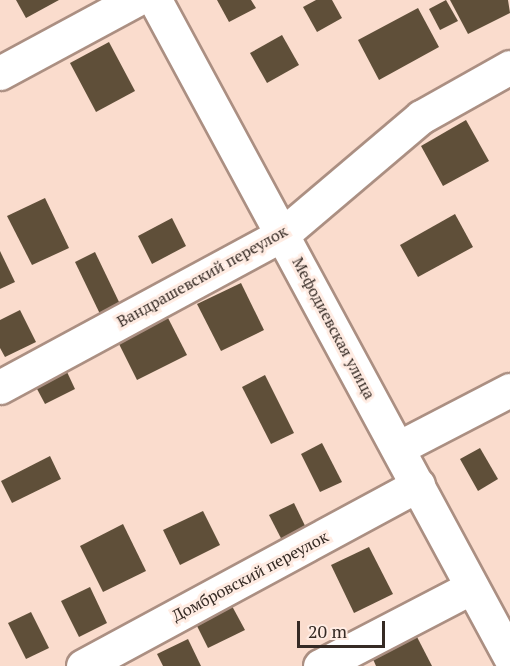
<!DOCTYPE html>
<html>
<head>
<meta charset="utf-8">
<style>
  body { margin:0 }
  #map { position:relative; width:510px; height:666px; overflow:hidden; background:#fadccd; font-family:"PT Serif",serif }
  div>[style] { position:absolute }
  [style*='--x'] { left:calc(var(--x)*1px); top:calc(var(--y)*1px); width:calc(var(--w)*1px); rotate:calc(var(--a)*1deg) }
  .building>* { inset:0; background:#5f4f39 }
  .roads { filter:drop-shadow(2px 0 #ab8f82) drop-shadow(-2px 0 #ab8f82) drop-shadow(0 2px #ab8f82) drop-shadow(0 -2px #ab8f82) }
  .minor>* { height:33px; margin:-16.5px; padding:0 16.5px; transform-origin:16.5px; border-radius:16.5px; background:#fff }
  .major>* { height:33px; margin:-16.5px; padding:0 16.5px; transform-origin:16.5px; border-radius:16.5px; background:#fff }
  span { translate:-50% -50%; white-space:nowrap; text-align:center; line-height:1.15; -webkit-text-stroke:6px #ffece3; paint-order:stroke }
  .street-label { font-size:16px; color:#352a24 }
  .scale { position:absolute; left:297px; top:621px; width:88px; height:27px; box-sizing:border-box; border:3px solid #352a24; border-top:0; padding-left:8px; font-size:18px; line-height:21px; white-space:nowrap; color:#352a24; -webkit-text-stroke:4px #ffece3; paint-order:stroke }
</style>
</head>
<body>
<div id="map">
  <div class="building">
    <div style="clip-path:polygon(16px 0,59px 0,26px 18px)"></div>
    <div style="clip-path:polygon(217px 0,251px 0,256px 8px,229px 22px)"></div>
    <div style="clip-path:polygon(316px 0,332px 0,342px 18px,317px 32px,303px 7px)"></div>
    <div style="clip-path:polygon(446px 0,458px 21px,440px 30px,429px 9px)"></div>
    <div style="clip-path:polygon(450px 0,508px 0,510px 13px,468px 34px)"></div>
    <div style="clip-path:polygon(418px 8px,439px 47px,379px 80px,358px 40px)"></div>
    <div style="clip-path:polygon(282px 35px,299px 65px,267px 83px,250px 53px)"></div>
    <div style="clip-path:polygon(109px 42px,135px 91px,96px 112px,70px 63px)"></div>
    <div style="clip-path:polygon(466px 120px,489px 161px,443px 186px,421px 146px)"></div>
    <div style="clip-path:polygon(45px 198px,69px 248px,32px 265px,7px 216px)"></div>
    <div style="clip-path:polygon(455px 214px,473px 247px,418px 277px,400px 245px)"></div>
    <div style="clip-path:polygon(172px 218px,186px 246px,152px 264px,138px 236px)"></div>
    <div style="clip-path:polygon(0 251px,15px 282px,0 289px)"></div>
    <div style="clip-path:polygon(95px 252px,120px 304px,100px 314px,75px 262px)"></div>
    <div style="clip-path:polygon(241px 283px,264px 330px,221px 351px,197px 304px)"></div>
    <div style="clip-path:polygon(20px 310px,36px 342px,5px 357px,0 348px,0 320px)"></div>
    <div style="clip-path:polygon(167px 316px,187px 355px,137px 380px,117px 340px)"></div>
    <div style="clip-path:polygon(67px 372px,75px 389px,45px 404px,36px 387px)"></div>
    <div style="clip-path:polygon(265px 375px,294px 433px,271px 444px,242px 387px)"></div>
    <div style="clip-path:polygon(322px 443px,342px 482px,320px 492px,301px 454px)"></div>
    <div style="clip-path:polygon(480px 448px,498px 479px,478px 491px,460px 459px)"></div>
    <div style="clip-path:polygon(50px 456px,61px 479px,12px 503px,1px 481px)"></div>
    <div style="clip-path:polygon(294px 503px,309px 534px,285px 546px,269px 515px)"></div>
    <div style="clip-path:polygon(203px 511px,220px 545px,180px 565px,163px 530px)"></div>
    <div style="clip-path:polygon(123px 524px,146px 571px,103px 592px,80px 546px)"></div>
    <div style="clip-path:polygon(369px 547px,393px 594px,354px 613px,331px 565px)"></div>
    <div style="clip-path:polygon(90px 587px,107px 623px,79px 637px,61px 601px)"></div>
    <div style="clip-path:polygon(232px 606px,245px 630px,208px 648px,196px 624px)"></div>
    <div style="clip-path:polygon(31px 612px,49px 648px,26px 659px,8px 623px)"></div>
    <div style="clip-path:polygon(416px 635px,432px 666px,376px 666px,372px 657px)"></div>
    <div style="clip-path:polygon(188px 639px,201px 666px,163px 666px,157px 654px)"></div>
  </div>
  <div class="roads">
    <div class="minor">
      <div style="--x:0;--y:73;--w:153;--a:-28.4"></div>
      <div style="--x:0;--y:387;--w:322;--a:-28.4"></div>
      <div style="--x:283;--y:234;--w:181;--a:-40.3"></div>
      <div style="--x:421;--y:117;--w:102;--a:-29.3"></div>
      <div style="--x:398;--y:448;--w:126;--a:-27.4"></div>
      <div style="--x:83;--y:666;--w:381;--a:-28.4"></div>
      <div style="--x:320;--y:666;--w:171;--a:-27.5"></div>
    </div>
    <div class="major">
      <div style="--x:155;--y:0;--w:747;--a:61.62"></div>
    </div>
  </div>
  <div class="street-label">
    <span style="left:202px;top:276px;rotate:-29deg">Вандрашевский переулок</span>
    <span style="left:334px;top:328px;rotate:62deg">Мефодиевская улица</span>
    <span style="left:250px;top:576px;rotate:-28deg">Домбровский переулок</span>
  </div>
  <div class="scale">20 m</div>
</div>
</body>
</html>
